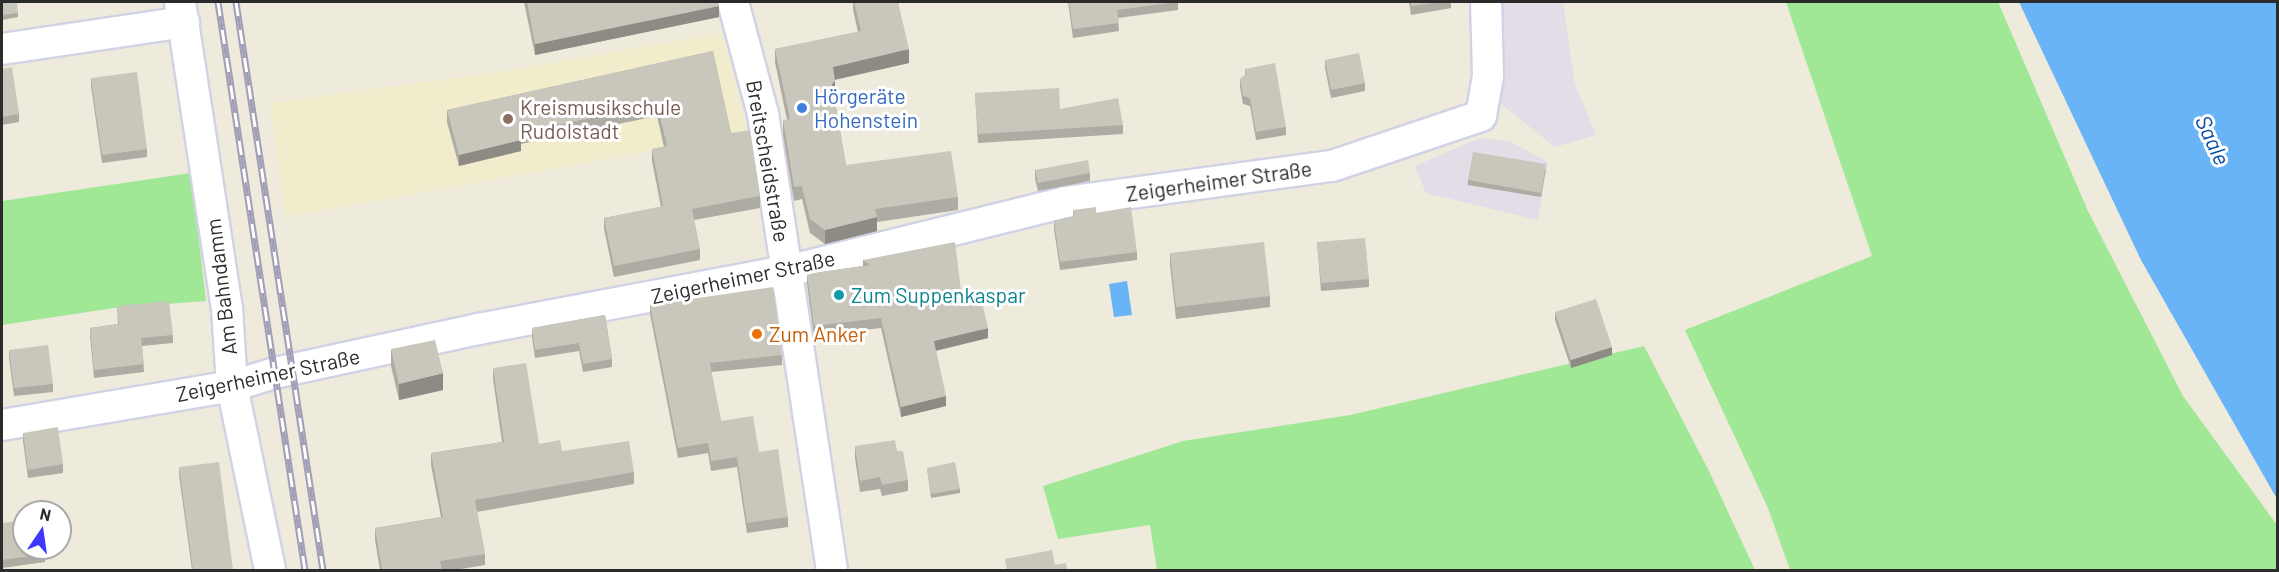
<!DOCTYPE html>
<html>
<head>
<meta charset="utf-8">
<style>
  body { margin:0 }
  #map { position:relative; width:2279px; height:572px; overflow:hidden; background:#eeeadc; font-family:Barlow,sans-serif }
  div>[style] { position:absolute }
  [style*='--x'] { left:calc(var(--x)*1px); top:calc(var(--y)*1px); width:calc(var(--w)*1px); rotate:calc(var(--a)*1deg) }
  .industrial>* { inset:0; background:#e2dde6 }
  .education>* { inset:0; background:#f1eccb }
  .green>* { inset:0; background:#a0e895 }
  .water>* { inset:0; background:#69b3f7 }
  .roads { filter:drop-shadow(2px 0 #d2d2e5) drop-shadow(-2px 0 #d2d2e5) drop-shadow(0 2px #d2d2e5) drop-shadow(0 -2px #d2d2e5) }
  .street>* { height:30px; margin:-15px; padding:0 15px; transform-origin:15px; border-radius:15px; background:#fff }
  .rail>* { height:7px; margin-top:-3.5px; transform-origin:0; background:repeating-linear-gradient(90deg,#fff 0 14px,#a09fb7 0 28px); box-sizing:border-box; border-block:2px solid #a09fb7 }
  .wall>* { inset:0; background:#adaba2 }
  .shaded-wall>* { inset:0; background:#8d8b84 }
  .building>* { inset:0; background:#c9c7bc }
  .dots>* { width:16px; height:16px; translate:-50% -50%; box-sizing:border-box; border:3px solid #fff; border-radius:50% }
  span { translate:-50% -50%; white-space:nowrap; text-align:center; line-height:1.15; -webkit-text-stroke:6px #fff; paint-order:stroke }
  .shop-label { font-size:21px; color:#366cbe }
  .left { translate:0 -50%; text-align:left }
  .education-label { font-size:21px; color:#785e54 }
  .street-label { font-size:21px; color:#2b2b2b }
  .culture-label { font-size:21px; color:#0d838f }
  .food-label { font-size:21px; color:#c56008 }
  .water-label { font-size:22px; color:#044ca6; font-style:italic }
  .frame { position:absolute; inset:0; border:3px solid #2b2b2b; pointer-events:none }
  .north { position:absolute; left:12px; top:500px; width:60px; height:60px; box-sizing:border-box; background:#fff; border:2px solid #aaa; border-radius:50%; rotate:13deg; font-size:16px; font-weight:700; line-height:24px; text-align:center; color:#2b2b2b }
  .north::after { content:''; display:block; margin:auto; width:21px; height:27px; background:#3d38ff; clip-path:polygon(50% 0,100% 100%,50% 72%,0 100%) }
</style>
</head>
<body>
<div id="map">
  <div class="industrial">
    <div style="clip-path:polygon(1494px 2px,1563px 2px,1575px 85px,1596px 135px,1555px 147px,1501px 104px)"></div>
    <div style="clip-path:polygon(1480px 138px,1509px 141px,1548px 162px,1538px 220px,1426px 193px,1415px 166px)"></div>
  </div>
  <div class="education">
    <div style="clip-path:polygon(721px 33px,730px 61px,747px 134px,286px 217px,270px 103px,505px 71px)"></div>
  </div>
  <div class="green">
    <div style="clip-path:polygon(1786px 2px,1998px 2px,2088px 211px,2183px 396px,2277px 525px,2277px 570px,1790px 570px,1768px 508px,1685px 330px,1872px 256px)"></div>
    <div style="clip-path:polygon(191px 173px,206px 301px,114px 308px,2px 325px,2px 201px)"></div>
    <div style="clip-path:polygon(1644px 346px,1710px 473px,1755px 570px,1157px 570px,1150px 525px,1058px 539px,1043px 486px,1183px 441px,1350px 415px)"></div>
  </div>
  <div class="water">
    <div style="clip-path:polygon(2019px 2px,2277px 2px,2277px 499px,2141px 260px)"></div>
    <div style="clip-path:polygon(1127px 281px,1132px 315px,1114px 317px,1109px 284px)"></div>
  </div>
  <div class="roads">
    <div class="street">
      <div style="--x:180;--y:2;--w:310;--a:81.3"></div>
      <div style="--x:227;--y:308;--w:78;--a:86.3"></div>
      <div style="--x:232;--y:386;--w:188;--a:78.3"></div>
      <div style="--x:733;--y:2;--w:116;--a:75"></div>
      <div style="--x:763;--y:114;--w:461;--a:81.4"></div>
      <div style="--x:2;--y:49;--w:184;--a:-8.4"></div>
      <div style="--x:2;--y:425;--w:233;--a:-9.6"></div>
      <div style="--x:232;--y:386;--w:45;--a:-16.8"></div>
      <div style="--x:275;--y:373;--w:209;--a:-12.2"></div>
      <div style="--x:479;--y:329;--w:313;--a:-10.7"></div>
      <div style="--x:787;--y:271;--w:286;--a:-13.9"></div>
      <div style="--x:1065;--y:202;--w:269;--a:-7.7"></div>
      <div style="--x:1332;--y:166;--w:157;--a:-18.6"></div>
      <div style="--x:1481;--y:116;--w:41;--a:-80.1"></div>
      <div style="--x:1488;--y:76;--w:74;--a:-91.5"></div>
    </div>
  </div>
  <div class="rail">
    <div style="--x:218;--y:2;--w:575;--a:81.29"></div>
    <div style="--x:236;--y:2;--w:575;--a:81.29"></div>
  </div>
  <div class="wall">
    <div style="clip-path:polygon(2px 2px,18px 13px,18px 17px,2px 20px)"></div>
    <div style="clip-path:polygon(524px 2px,718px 2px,719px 17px,535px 55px)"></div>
    <div style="clip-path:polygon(853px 2px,898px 2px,909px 63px,835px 80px,835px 95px,834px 96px,846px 165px,958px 197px,958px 210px,877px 222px,877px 231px,825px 244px,810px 233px,802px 199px,794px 201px,783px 134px,783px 120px,787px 120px,775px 62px,775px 49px,858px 32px,853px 10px)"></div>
    <div style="clip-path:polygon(1068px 2px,1178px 2px,1178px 10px,1118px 18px,1119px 31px,1073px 38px)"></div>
    <div style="clip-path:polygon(1409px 2px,1451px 2px,1451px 8px,1411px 15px)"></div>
    <div style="clip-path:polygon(713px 51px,731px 133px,760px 196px,760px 208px,694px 220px,700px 249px,700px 260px,614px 277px,604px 229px,604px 218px,661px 207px,652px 161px,652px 149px,664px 147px,657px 116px,521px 144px,521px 151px,459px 166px,447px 122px,447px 110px)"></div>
    <div style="clip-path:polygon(1325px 60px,1365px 83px,1365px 91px,1331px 98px,1325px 68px)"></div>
    <div style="clip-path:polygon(2px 69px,19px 114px,19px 122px,2px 125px)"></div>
    <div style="clip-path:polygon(1245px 69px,1286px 127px,1286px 135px,1256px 140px,1250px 106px,1243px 104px,1240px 87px,1240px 79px,1245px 75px)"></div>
    <div style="clip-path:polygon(91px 78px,147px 149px,147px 157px,102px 163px,91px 86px)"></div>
    <div style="clip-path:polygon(975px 93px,1060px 109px,1123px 125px,1123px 134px,978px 143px)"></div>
    <div style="clip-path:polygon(1546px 169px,1541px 197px,1468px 185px,1468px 180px)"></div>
    <div style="clip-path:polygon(1035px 170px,1090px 173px,1090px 181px,1038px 191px,1035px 179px)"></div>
    <div style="clip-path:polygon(1073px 210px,1137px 252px,1137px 260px,1060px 270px,1054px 229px,1054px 221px,1073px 217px)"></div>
    <div style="clip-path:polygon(1317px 242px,1369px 279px,1369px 287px,1321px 291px)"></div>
    <div style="clip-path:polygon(1170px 253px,1270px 296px,1270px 307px,1176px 319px,1170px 265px)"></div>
    <div style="clip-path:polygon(863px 260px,963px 306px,988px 338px,936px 351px,946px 406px,901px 417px,881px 328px,814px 336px,807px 284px,807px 274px,863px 266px)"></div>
    <div style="clip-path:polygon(650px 305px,782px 355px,782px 365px,711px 372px,721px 421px,759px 452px,788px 517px,788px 527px,747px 533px,737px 467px,711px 471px,708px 453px,678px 458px,650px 314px)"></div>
    <div style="clip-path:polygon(117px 306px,173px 335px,173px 343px,142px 346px,144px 372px,94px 378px,90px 336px,90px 328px,118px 324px)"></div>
    <div style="clip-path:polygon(1555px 312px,1612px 355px,1571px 368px,1555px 320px)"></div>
    <div style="clip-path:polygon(605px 315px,612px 359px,612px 367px,583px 372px,579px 351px,535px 358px,532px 337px,532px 328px)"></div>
    <div style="clip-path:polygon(391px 349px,443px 390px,399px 400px,391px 366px)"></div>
    <div style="clip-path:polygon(9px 350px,53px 384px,53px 392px,14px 396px,9px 358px)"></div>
    <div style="clip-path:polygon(493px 368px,539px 444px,562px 451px,634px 472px,634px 484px,477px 512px,485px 554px,485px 565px,455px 570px,380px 570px,375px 540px,375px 528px,441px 517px,431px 465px,431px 453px,502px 442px,493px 379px)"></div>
    <div style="clip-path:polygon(23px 433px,63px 464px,63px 473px,28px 478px,23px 441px)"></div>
    <div style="clip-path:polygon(855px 446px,897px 451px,908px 480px,908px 491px,882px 496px,880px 489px,860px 492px,855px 458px)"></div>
    <div style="clip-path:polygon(179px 467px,233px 570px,192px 570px,179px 475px)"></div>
    <div style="clip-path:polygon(927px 468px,960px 489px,960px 493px,931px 498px)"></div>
    <div style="clip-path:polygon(2px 523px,45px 554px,45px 562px,2px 568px)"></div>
  </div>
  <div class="shaded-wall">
    <div style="clip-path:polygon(719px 6px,719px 17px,535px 55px,535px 44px)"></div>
    <div style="clip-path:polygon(909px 49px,909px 63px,833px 80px,833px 67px)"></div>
    <div style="clip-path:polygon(835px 81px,835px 95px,832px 97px,832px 84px)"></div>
    <div style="clip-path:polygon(521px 140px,521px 151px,459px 166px,459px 155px)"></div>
    <div style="clip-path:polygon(877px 217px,877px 231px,825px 244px,825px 230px)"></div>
    <div style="clip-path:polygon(988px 328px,988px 338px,934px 351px,934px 341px)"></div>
    <div style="clip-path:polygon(1612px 347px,1612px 355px,1571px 368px,1571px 360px)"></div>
    <div style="clip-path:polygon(443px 373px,443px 390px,399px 400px,399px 384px)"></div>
    <div style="clip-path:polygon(946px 396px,946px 406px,901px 417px,901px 407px)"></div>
  </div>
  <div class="building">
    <div style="clip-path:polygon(2px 2px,17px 2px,18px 13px,2px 15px)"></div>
    <div style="clip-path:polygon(527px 2px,718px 2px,719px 6px,535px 44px)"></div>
    <div style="clip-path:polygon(854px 2px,898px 2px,909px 49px,833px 67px,835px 81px,832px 84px,846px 165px,951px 151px,958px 197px,875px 209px,877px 217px,825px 230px,810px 219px,802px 186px,794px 187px,783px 120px,790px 119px,775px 49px,861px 31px)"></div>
    <div style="clip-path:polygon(1069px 2px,1178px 2px,1117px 10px,1119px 23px,1073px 29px)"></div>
    <div style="clip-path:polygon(1411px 2px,1442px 2px,1411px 6px)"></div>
    <div style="clip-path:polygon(713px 51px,731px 133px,750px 130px,760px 196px,692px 209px,700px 249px,614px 266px,604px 218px,663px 206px,652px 149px,667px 146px,657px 104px,519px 133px,521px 140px,459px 155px,447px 110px)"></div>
    <div style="clip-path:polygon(1359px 53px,1365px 83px,1331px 90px,1325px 60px)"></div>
    <div style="clip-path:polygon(1275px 63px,1286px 127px,1256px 132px,1250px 98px,1243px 96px,1240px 79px,1246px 74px,1245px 69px)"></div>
    <div style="clip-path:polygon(12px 67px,19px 114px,2px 117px,2px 69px)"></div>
    <div style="clip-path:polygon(137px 72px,147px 149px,102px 155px,91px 78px)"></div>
    <div style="clip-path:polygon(1059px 88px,1060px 109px,1118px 98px,1123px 125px,978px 134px,975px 93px)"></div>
    <div style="clip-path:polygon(1473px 152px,1546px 164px,1541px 193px,1468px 180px)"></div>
    <div style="clip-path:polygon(1088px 160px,1090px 173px,1038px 183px,1035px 170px)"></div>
    <div style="clip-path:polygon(1096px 207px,1096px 213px,1131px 207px,1137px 252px,1060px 262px,1054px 221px,1074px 217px,1073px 210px)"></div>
    <div style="clip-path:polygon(1365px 238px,1369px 279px,1321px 283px,1317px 242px)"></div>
    <div style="clip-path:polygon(955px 242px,963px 306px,982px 302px,988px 328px,934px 341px,946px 396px,901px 407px,881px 318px,814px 326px,807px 274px,870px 265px,863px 260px)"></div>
    <div style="clip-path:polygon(1264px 242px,1270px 296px,1176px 307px,1170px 253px)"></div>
    <div style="clip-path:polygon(773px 287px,782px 355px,710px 363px,721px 421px,753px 416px,759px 452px,778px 449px,788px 517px,747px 523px,737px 457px,711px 461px,708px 443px,678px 448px,650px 305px)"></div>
    <div style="clip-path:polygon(1596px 299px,1612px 347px,1571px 360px,1555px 312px)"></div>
    <div style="clip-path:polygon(169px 301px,173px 335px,141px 338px,144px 364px,94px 370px,90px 328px,119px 324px,117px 306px)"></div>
    <div style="clip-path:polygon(605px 315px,612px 359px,583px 364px,579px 343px,535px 350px,532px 328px)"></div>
    <div style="clip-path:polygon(435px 340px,443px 373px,399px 384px,391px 349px)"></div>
    <div style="clip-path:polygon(48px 345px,53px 384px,14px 388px,9px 350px)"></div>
    <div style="clip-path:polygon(526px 363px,539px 444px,560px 440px,562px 451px,629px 441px,634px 472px,475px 500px,485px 554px,440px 561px,442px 570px,382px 570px,375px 528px,443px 517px,431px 453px,504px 442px,493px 368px)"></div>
    <div style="clip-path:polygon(58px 427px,63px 464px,28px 470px,23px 433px)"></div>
    <div style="clip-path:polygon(895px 440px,897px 451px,903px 451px,908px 480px,882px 485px,880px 477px,860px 481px,855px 446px)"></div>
    <div style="clip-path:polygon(219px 462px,233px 570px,193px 570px,179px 467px)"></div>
    <div style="clip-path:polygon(955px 462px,960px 489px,931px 494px,927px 468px)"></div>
    <div style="clip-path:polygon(24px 520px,24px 548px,45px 548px,45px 554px,2px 560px,2px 523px)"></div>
    <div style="clip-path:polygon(1052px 550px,1055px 565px,1066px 563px,1067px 570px,1007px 570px,1005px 559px)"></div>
  </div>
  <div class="dots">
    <div style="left:802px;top:108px;background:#3f7fe0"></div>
    <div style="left:508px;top:119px;background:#8d6e63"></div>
    <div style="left:839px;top:295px;background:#0f9aa8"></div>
    <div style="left:757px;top:334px;background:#e8710a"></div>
  </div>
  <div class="shop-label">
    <span class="left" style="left:814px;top:108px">Hörgeräte<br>Hohenstein</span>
  </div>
  <div class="education-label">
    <span class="left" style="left:520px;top:119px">Kreismusikschule<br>Rudolstadt</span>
  </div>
  <div class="street-label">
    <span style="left:768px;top:161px;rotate:80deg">Breitscheidstraße</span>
    <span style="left:1219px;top:181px;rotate:-8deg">Zeigerheimer Straße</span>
    <span style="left:743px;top:277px;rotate:-12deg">Zeigerheimer Straße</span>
    <span style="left:221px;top:287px;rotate:-97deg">Am Bahndamm</span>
    <span style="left:268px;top:375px;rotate:-12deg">Zeigerheimer Straße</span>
  </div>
  <div class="culture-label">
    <span class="left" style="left:851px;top:295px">Zum Suppenkaspar</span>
  </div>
  <div class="food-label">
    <span class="left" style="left:769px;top:334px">Zum Anker</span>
  </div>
  <div class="water-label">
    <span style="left:2213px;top:140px;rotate:65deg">Saale</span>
  </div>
  <div class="frame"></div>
  <div class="north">N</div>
</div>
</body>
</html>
